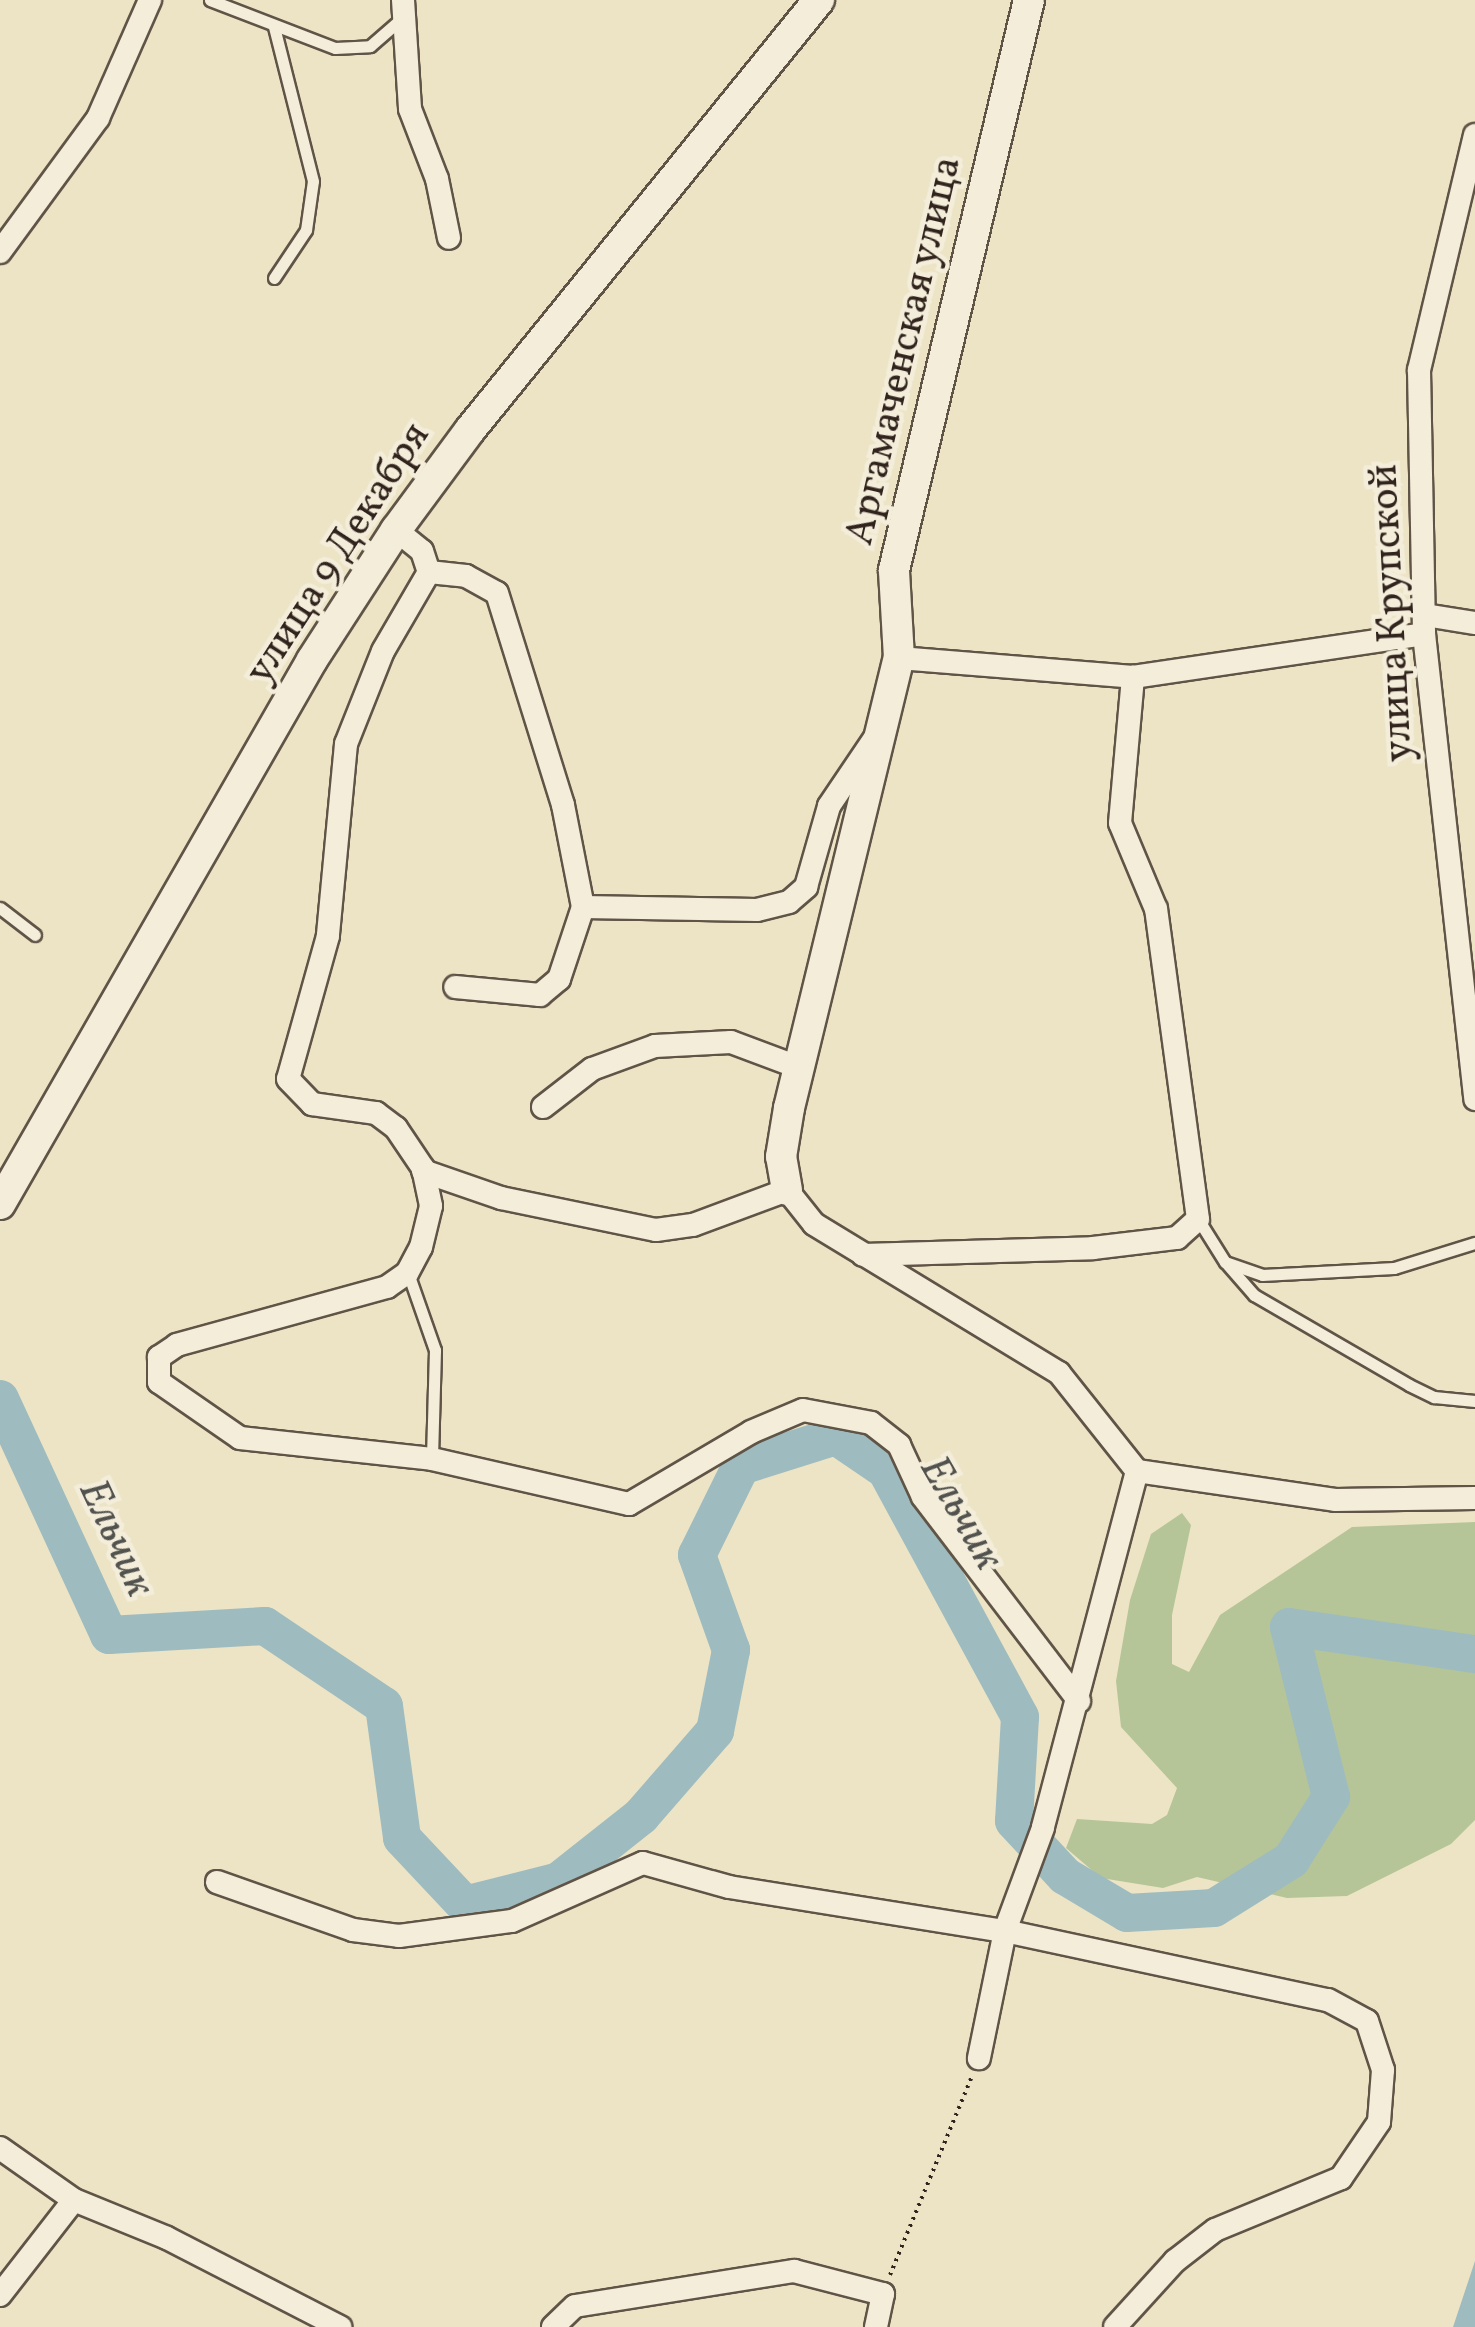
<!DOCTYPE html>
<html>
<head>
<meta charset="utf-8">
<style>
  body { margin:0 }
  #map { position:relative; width:1475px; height:2327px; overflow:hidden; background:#ede4c6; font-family:Vollkorn,serif }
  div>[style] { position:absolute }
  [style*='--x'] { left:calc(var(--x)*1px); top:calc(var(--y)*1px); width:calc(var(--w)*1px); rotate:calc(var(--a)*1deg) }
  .green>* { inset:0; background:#b6c597 }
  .water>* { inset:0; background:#9ebcbf }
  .river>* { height:38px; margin:-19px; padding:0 19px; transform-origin:19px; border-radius:19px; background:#9ebcbf }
  .path>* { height:4px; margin-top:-2px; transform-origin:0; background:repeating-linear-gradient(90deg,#31241d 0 2.5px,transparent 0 7.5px) }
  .roads { filter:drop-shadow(2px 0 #605447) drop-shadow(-2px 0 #605447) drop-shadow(0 2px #605447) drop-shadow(0 -2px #605447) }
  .lane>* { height:11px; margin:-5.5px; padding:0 5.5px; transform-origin:5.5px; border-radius:5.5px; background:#f3edda }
  .street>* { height:22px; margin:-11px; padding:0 11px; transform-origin:11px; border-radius:11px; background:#f3edda }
  .secondary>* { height:30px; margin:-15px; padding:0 15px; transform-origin:15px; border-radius:15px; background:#f3edda }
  span { translate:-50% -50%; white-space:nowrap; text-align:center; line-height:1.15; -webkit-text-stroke:9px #f3edda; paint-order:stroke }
  .street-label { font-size:40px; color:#31241d }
  .water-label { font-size:42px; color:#52524e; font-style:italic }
</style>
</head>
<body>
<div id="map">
  <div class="green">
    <div style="clip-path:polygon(1182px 1513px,1191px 1525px,1172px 1615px,1172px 1664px,1189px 1672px,1220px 1615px,1352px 1527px,1475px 1522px,1475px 1820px,1451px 1844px,1347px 1896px,1287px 1898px,1197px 1877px,1163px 1888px,1101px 1878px,1066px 1848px,1077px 1819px,1152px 1824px,1167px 1815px,1177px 1788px,1121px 1727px,1116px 1681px,1130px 1600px,1151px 1534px)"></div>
  </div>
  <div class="water">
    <div style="clip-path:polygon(1475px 2261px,1475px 2327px,1453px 2327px)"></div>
  </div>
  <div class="river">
    <div style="--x:0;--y:1399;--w:260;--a:65.2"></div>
    <div style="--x:109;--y:1635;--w:156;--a:-3.3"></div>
    <div style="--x:265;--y:1626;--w:143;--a:33.9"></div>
    <div style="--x:384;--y:1706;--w:133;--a:82.2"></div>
    <div style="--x:402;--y:1838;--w:92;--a:46.8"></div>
    <div style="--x:465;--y:1905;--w:97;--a:-14.3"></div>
    <div style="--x:559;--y:1881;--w:105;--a:-38.4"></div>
    <div style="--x:641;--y:1816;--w:113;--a:-49"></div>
    <div style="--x:715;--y:1731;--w:83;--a:-78.8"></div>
    <div style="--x:731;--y:1650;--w:101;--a:-109.7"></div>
    <div style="--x:697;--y:1555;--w:99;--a:-63.7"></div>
    <div style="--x:741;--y:1466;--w:100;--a:-17.5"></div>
    <div style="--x:836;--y:1436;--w:60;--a:34.2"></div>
    <div style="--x:886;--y:1470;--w:281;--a:61.5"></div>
    <div style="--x:1020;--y:1717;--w:104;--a:93.3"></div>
    <div style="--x:1014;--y:1821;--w:75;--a:47.2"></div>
    <div style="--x:1065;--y:1876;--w:72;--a:30.8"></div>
    <div style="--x:1127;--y:1913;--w:87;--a:-3.3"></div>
    <div style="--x:1214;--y:1908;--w:91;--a:-31.9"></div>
    <div style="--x:1291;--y:1860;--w:75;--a:-57.6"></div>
    <div style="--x:1331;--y:1797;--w:175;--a:-103.9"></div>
    <div style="--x:1289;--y:1627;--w:188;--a:8.3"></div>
  </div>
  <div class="path">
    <div style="--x:890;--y:2275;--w:215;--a:-67.6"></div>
  </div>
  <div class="roads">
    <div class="lane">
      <div style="--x:210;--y:0;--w:134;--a:21"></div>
      <div style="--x:335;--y:48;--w:35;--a:-3"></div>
      <div style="--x:370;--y:46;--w:40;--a:-41"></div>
      <div style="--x:274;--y:278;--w:58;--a:-56.3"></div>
      <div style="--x:306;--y:230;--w:49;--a:-81.9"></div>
      <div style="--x:313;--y:181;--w:159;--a:-104.2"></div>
      <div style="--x:0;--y:908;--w:44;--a:37.6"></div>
      <div style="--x:1198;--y:1219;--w:51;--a:57.9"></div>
      <div style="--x:1225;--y:1262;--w:39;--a:19"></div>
      <div style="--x:1262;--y:1275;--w:132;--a:-3"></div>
      <div style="--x:1394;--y:1268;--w:85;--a:-17.2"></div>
      <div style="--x:1226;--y:1263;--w:43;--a:48.8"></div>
      <div style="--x:1254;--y:1295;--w:179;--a:30.1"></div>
      <div style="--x:1409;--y:1385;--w:28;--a:26"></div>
      <div style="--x:1434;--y:1397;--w:41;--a:5.6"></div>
      <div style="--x:408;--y:1273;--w:82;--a:70.7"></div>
      <div style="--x:435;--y:1350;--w:109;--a:91.6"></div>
    </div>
    <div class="street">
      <div style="--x:403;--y:0;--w:109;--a:86.3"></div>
      <div style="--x:410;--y:109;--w:75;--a:68.9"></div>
      <div style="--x:437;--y:179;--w:60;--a:78.5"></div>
      <div style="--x:1475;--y:135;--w:242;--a:103.4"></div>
      <div style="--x:1419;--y:370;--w:264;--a:88.9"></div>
      <div style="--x:1424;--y:634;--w:468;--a:83.7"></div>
      <div style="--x:0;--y:252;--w:166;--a:-53.8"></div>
      <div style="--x:98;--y:118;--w:129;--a:-66.2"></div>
      <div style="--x:396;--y:530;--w:33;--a:39"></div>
      <div style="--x:422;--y:551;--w:22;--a:72"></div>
      <div style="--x:429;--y:572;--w:91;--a:120.2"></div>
      <div style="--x:383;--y:651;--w:100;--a:111.7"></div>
      <div style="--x:346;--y:744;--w:193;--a:95.4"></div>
      <div style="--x:328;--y:936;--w:148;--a:105.6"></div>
      <div style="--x:288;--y:1079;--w:35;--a:46"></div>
      <div style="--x:312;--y:1104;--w:65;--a:8"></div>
      <div style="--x:376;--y:1113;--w:25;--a:37"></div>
      <div style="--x:396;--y:1128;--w:48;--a:56"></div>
      <div style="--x:423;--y:1168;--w:39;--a:78"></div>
      <div style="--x:431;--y:1206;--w:42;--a:103.7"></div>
      <div style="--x:421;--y:1247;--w:30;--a:118"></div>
      <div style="--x:407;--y:1273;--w:24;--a:145"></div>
      <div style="--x:387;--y:1287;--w:218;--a:164.6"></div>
      <div style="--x:177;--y:1345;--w:22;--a:146"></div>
      <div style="--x:159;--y:1357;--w:25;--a:90"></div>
      <div style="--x:159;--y:1382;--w:98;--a:34.7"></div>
      <div style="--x:240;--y:1438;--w:193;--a:6.2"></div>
      <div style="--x:432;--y:1459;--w:202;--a:12.9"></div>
      <div style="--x:629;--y:1504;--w:142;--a:-30.5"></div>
      <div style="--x:751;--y:1432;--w:56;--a:-22.9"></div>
      <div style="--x:803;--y:1410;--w:69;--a:10.8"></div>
      <div style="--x:871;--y:1423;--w:36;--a:38"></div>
      <div style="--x:899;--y:1445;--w:57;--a:65.2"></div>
      <div style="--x:923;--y:1497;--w:257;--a:52.6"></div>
      <div style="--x:429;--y:572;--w:37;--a:6"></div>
      <div style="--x:466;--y:576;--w:35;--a:29"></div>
      <div style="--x:497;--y:593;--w:222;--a:72.7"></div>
      <div style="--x:563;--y:805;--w:104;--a:78.9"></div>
      <div style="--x:583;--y:907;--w:76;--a:108.4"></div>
      <div style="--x:559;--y:979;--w:25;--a:140"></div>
      <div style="--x:540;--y:995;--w:85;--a:-174.6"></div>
      <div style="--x:1425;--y:615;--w:51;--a:9.1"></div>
      <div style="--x:899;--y:658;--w:235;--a:4.6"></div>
      <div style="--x:1133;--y:677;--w:294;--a:-8.4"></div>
      <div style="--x:583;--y:907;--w:174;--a:1"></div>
      <div style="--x:757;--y:910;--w:33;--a:-14"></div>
      <div style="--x:789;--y:902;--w:23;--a:-41"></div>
      <div style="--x:806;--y:887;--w:84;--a:-74.1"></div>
      <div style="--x:829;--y:806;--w:89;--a:-56"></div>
      <div style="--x:543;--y:1107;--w:62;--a:-37.8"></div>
      <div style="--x:592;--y:1069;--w:67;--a:-20.1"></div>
      <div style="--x:655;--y:1046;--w:76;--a:-3"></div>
      <div style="--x:731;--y:1042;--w:72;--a:20.5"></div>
      <div style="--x:423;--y:1171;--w:83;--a:19.1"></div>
      <div style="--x:501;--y:1198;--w:158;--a:11.7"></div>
      <div style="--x:656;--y:1230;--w:37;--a:-8"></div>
      <div style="--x:693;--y:1225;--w:100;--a:-20.4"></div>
      <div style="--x:787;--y:1190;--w:43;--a:51.5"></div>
      <div style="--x:814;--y:1224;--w:287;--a:31.3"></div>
      <div style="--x:1059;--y:1373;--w:125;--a:51.5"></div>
      <div style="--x:1137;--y:1471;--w:369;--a:104.8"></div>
      <div style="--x:1043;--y:1828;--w:110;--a:110.3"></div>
      <div style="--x:1005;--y:1931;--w:130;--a:101.6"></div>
      <div style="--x:863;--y:1255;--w:230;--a:-1.7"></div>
      <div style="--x:1093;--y:1248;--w:85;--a:-6.8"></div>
      <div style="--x:1177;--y:1238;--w:28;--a:-42"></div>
      <div style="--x:1198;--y:1219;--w:313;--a:-97.7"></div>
      <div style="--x:1156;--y:909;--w:93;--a:-112.7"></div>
      <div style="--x:1120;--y:823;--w:147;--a:-84.9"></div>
      <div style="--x:1137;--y:1471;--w:200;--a:8.3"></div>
      <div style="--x:1335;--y:1500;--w:140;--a:-0.8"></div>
      <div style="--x:217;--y:1882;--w:144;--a:19.4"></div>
      <div style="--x:353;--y:1930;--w:46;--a:7.4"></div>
      <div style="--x:399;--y:1936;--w:114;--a:-7.6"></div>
      <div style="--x:512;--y:1921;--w:143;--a:-23.9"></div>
      <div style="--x:643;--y:1863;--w:89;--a:15.6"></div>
      <div style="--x:729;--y:1887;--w:279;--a:9.1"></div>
      <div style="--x:1005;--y:1931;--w:330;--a:12.1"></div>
      <div style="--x:1328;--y:2000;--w:44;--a:28.3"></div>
      <div style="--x:1367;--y:2021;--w:52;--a:71.9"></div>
      <div style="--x:1383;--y:2070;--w:52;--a:94.4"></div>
      <div style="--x:1379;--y:2122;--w:68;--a:124.2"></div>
      <div style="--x:1341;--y:2178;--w:136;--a:157.6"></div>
      <div style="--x:1215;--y:2230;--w:51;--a:142.2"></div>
      <div style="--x:1175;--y:2261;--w:89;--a:132.3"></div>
      <div style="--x:0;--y:2148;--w:90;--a:35.1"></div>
      <div style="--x:74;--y:2200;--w:100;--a:22.2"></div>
      <div style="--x:167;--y:2238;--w:195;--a:27.2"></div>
      <div style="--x:0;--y:2295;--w:120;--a:-52.1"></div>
      <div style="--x:553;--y:2327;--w:30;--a:-44"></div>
      <div style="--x:575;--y:2306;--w:222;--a:-9.1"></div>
      <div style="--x:794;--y:2271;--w:92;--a:14.5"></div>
      <div style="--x:883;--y:2294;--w:34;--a:102"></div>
    </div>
    <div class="secondary">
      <div style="--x:787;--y:1190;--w:34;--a:-100"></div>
      <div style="--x:781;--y:1157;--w:50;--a:-80.7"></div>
      <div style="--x:789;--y:1108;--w:463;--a:-76.3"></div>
      <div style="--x:899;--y:658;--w:88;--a:-93.3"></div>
      <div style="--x:894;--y:570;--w:586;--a:-76.68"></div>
      <div style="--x:0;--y:1204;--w:627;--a:-60.16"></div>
      <div style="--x:312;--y:660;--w:155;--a:-57.1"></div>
      <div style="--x:396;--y:530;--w:124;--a:-53.5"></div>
      <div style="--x:470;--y:430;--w:554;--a:-50.94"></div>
    </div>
  </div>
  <div class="street-label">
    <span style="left:905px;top:351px;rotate:-77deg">Аргамаченская улица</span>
    <span style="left:339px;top:554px;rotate:-57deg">улица 9 Декабря</span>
    <span style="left:1393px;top:613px;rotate:-93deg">улица Крупской</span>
  </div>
  <div class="water-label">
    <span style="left:959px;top:1514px;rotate:60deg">Ельчик</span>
    <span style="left:114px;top:1539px;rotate:65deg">Ельчик</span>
  </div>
</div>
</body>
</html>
